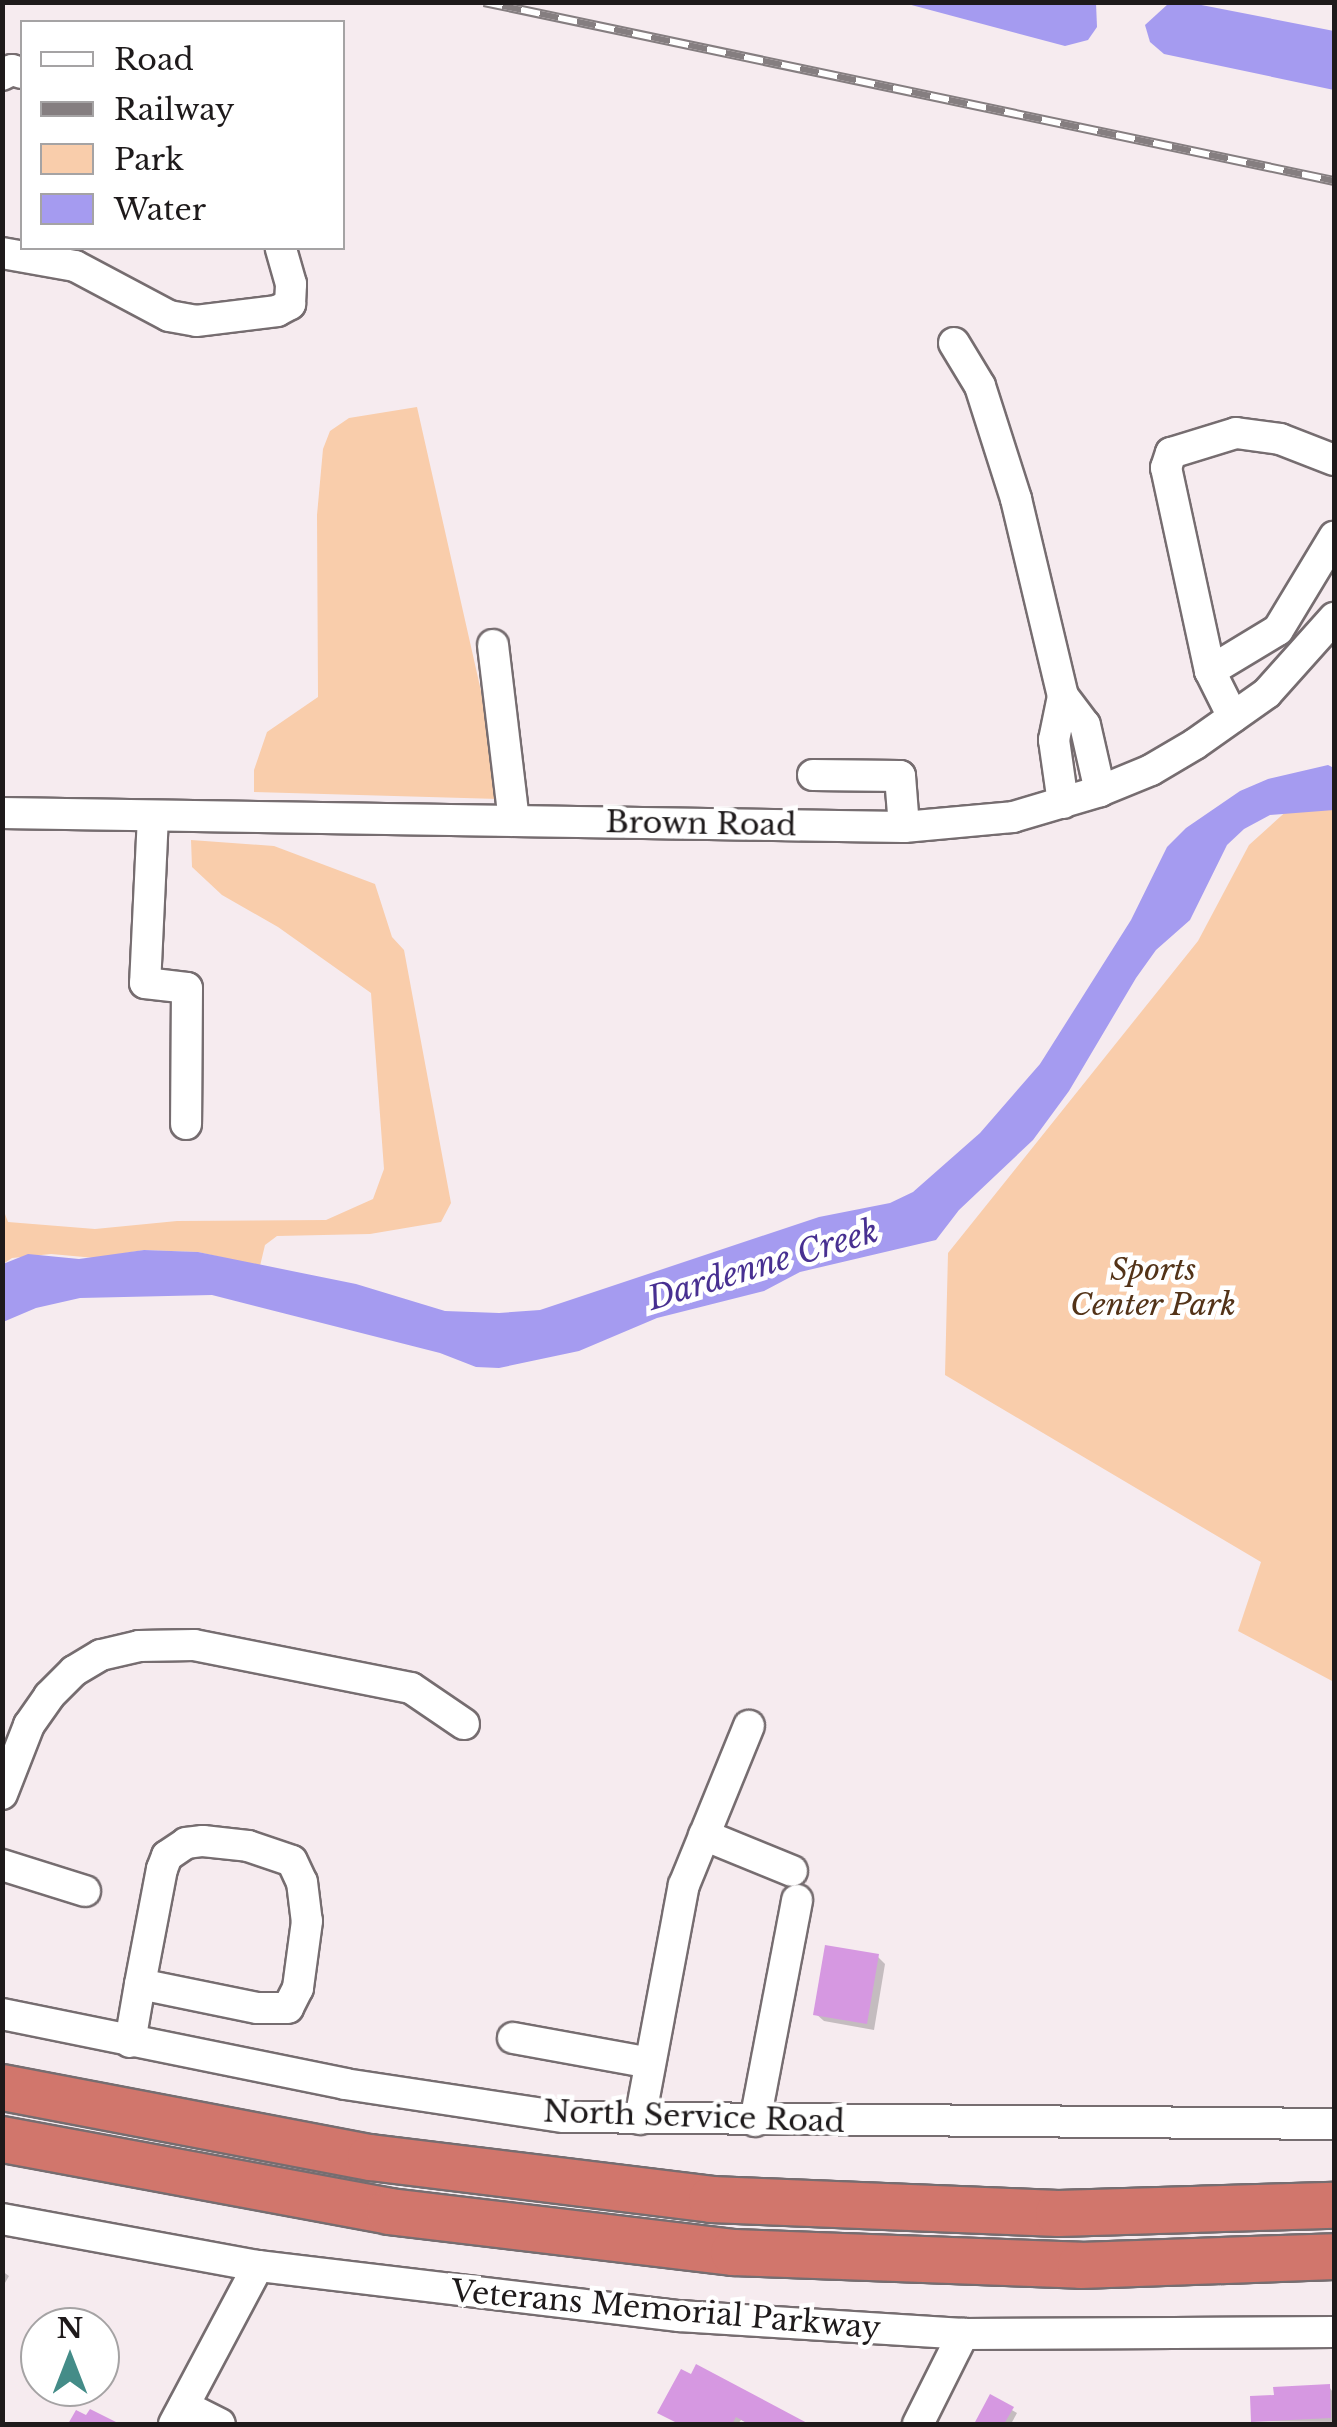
<!DOCTYPE html>
<html>
<head>
<meta charset="utf-8">
<style>
  body { margin:0 }
  #map { position:relative; width:1337px; height:2427px; overflow:hidden; background:#f6ebef; font-family:"Libre Baskerville",serif }
  div>[style] { position:absolute }
  [style*='--x'] { left:calc(var(--x)*1px); top:calc(var(--y)*1px); width:calc(var(--w)*1px); rotate:calc(var(--a)*1deg) }
  .green>* { inset:0; background:#f9cdab }
  .water>* { inset:0; background:#a59bf0 }
  .shadow>* { inset:0; background:#0003 }
  .building>* { inset:0; background:#d698e1 }
  .roads { filter:drop-shadow(2px 0 #766d70) drop-shadow(-2px 0 #766d70) drop-shadow(0 2px #766d70) drop-shadow(0 -2px #766d70) }
  .minor>* { height:30px; margin:-15px; padding:0 15px; transform-origin:15px; border-radius:15px; background:#fff }
  .highway>* { height:45px; margin:-22.5px; padding:0 22.5px; transform-origin:22.5px; border-radius:22.5px; background:#d1766c }
  .rail>* { height:10px; margin-top:-5px; transform-origin:0; background:repeating-linear-gradient(90deg,#fff 0 19px,#857e80 0 38px); box-sizing:border-box; border-block:2px solid #857e80 }
  span { translate:-50% -50%; white-space:nowrap; text-align:center; line-height:1.15; -webkit-text-stroke:9px #fff; paint-order:stroke }
  .street-label { font-size:30px; color:#1e1a1b }
  .park-label { font-size:30px; color:#533318; font-style:italic }
  .water-label { font-size:32px; color:#483091; font-style:italic }
  .frame { position:absolute; inset:0; border:5px solid #1e1a1b; pointer-events:none }
  .legend { position:absolute; left:20px; top:20px; width:325px; height:230px; box-sizing:border-box; background:#fff; border:2px solid #a5a3a4; margin:0; padding:12px 18px; list-style:none; font-size:30px; color:#1e1a1b }
  .legend li { display:flex; align-items:center; gap:20px; height:50px }
  .legend b { width:50px; border:2px solid #a5a3a4 }
  .north { position:absolute; left:20px; top:2307px; width:100px; height:100px; box-sizing:border-box; background:#fff; border:2px solid #a5a3a4; border-radius:50%; rotate:0deg; font-size:28px; font-weight:700; line-height:40px; text-align:center; color:#1e1a1b }
  .north::after { content:''; display:block; margin:auto; width:35px; height:45px; background:#448c88; clip-path:polygon(50% 0,100% 100%,50% 72%,0 100%) }
</style>
</head>
<body>
<div id="map">
  <div class="green">
    <div style="clip-path:polygon(417px 407px,481px 691px,499px 799px,254px 792px,254px 770px,267px 732px,318px 697px,317px 515px,323px 449px,330px 431px,349px 418px)"></div>
    <div style="clip-path:polygon(1334px 768px,1334px 1682px,1238px 1631px,1261px 1562px,945px 1375px,948px 1253px,1198px 941px,1249px 845px)"></div>
    <div style="clip-path:polygon(191px 840px,274px 846px,375px 884px,392px 937px,404px 950px,451px 1203px,441px 1222px,370px 1234px,277px 1236px,265px 1245px,260px 1266px,198px 1252px,144px 1250px,95px 1258px,51px 1254px,12px 1258px,3px 1264px,2px 1206px,8px 1222px,95px 1229px,177px 1221px,326px 1220px,373px 1199px,384px 1169px,371px 993px,278px 927px,222px 895px,192px 867px)"></div>
  </div>
  <div class="water">
    <div style="clip-path:polygon(1186px 2px,1334px 31px,1334px 90px,1164px 54px,1150px 42px,1145px 25px,1168px 4px)"></div>
    <div style="clip-path:polygon(904px 3px,1096px 3px,1097px 27px,1088px 40px,1065px 46px)"></div>
    <div style="clip-path:polygon(1328px 765px,1334px 768px,1334px 810px,1270px 815px,1244px 829px,1227px 845px,1190px 920px,1156px 950px,1136px 978px,1069px 1091px,1033px 1140px,959px 1210px,936px 1240px,800px 1272px,764px 1291px,657px 1318px,579px 1351px,499px 1368px,476px 1367px,440px 1353px,212px 1295px,80px 1298px,36px 1308px,3px 1322px,3px 1264px,28px 1254px,79px 1259px,144px 1250px,198px 1252px,356px 1284px,445px 1311px,499px 1313px,540px 1310px,819px 1217px,890px 1203px,913px 1192px,980px 1133px,1040px 1064px,1131px 920px,1167px 847px,1186px 828px,1240px 791px,1268px 779px)"></div>
  </div>
  <div class="shadow">
    <div style="clip-path:polygon(878px 1957px,885px 1964px,874px 2030px,824px 2021px,816px 2014px)"></div>
    <div style="clip-path:polygon(2px 2271px,9px 2276px,2px 2288px)"></div>
    <div style="clip-path:polygon(27px 2335px,40px 2342px,37px 2350px,23px 2342px)"></div>
    <div style="clip-path:polygon(697px 2368px,804px 2424px,749px 2424px,741px 2420px,738px 2424px,685px 2424px,662px 2413px)"></div>
    <div style="clip-path:polygon(1329px 2387px,1333px 2392px,1334px 2422px,1254px 2421px,1276px 2397px)"></div>
    <div style="clip-path:polygon(991px 2398px,1017px 2413px,1011px 2424px,977px 2424px)"></div>
  </div>
  <div class="building">
    <div style="clip-path:polygon(825px 1945px,879px 1954px,867px 2024px,813px 2015px)"></div>
    <div style="clip-path:polygon(696px 2364px,809px 2424px,749px 2424px,736px 2417px,732px 2424px,679px 2424px,657px 2413px,681px 2369px,691px 2374px)"></div>
    <div style="clip-path:polygon(1330px 2384px,1331px 2418px,1251px 2422px,1250px 2396px,1274px 2395px,1273px 2387px)"></div>
    <div style="clip-path:polygon(990px 2394px,1014px 2407px,1004px 2424px,974px 2424px)"></div>
    <div style="clip-path:polygon(90px 2409px,120px 2424px,68px 2424px,76px 2410px,86px 2415px)"></div>
  </div>
  <div class="roads">
    <div class="minor">
      <div style="--x:2;--y:75;--w:11;--a:-27"></div>
      <div style="--x:12;--y:70;--w:10;--a:17"></div>
      <div style="--x:2;--y:253;--w:74;--a:10.1"></div>
      <div style="--x:75;--y:266;--w:106;--a:28"></div>
      <div style="--x:169;--y:316;--w:27;--a:10"></div>
      <div style="--x:196;--y:321;--w:82;--a:-7"></div>
      <div style="--x:277;--y:311;--w:15;--a:-28"></div>
      <div style="--x:290;--y:304;--w:20;--a:-87"></div>
      <div style="--x:291;--y:284;--w:37;--a:-106"></div>
      <div style="--x:954;--y:343;--w:50;--a:58.8"></div>
      <div style="--x:980;--y:386;--w:119;--a:72.3"></div>
      <div style="--x:1016;--y:499;--w:203;--a:76.6"></div>
      <div style="--x:1063;--y:696;--w:36;--a:53"></div>
      <div style="--x:1085;--y:725;--w:68;--a:77.2"></div>
      <div style="--x:493;--y:645;--w:177;--a:83.2"></div>
      <div style="--x:1210;--y:671;--w:79;--a:-31.1"></div>
      <div style="--x:1278;--y:630;--w:109;--a:-58.9"></div>
      <div style="--x:1233;--y:717;--w:51;--a:-116.6"></div>
      <div style="--x:1210;--y:671;--w:208;--a:-102.2"></div>
      <div style="--x:1166;--y:468;--w:16;--a:-72"></div>
      <div style="--x:1171;--y:453;--w:68;--a:-17.1"></div>
      <div style="--x:1236;--y:433;--w:44;--a:7.8"></div>
      <div style="--x:1280;--y:439;--w:58;--a:21.3"></div>
      <div style="--x:813;--y:775;--w:87;--a:0.7"></div>
      <div style="--x:900;--y:776;--w:51;--a:85.5"></div>
      <div style="--x:1063;--y:803;--w:64;--a:-98.1"></div>
      <div style="--x:1054;--y:740;--w:45;--a:-78.4"></div>
      <div style="--x:2;--y:813;--w:902;--a:0.89"></div>
      <div style="--x:904;--y:827;--w:109;--a:-5.2"></div>
      <div style="--x:1013;--y:817;--w:91;--a:-16.6"></div>
      <div style="--x:1100;--y:791;--w:55;--a:-22.4"></div>
      <div style="--x:1151;--y:770;--w:51;--a:-30.6"></div>
      <div style="--x:1195;--y:744;--w:88;--a:-35.3"></div>
      <div style="--x:1267;--y:693;--w:101;--a:-48.2"></div>
      <div style="--x:153;--y:816;--w:167;--a:92.7"></div>
      <div style="--x:145;--y:983;--w:42;--a:6.8"></div>
      <div style="--x:187;--y:988;--w:136;--a:90.4"></div>
      <div style="--x:2;--y:1794;--w:74;--a:-68.6"></div>
      <div style="--x:29;--y:1725;--w:35;--a:-55"></div>
      <div style="--x:49;--y:1696;--w:35;--a:-45"></div>
      <div style="--x:74;--y:1671;--w:31;--a:-31"></div>
      <div style="--x:101;--y:1655;--w:39;--a:-13"></div>
      <div style="--x:139;--y:1646;--w:55;--a:-1"></div>
      <div style="--x:194;--y:1645;--w:221;--a:11.2"></div>
      <div style="--x:411;--y:1688;--w:64;--a:34.2"></div>
      <div style="--x:704;--y:1835;--w:95;--a:22.2"></div>
      <div style="--x:2;--y:1865;--w:87;--a:17.4"></div>
      <div style="--x:2;--y:2014;--w:350;--a:11.5"></div>
      <div style="--x:345;--y:2084;--w:221;--a:8.6"></div>
      <div style="--x:564;--y:2117;--w:770;--a:0.52"></div>
      <div style="--x:513;--y:2038;--w:139;--a:10.3"></div>
      <div style="--x:130;--y:2042;--w:59;--a:-80.2"></div>
      <div style="--x:140;--y:1984;--w:117;--a:-79.2"></div>
      <div style="--x:162;--y:1869;--w:14;--a:-69"></div>
      <div style="--x:167;--y:1856;--w:23;--a:-34"></div>
      <div style="--x:186;--y:1843;--w:17;--a:-7"></div>
      <div style="--x:203;--y:1841;--w:45;--a:6.3"></div>
      <div style="--x:248;--y:1846;--w:46;--a:18.8"></div>
      <div style="--x:292;--y:1861;--w:23;--a:65"></div>
      <div style="--x:302;--y:1882;--w:39;--a:83"></div>
      <div style="--x:307;--y:1921;--w:68;--a:97.7"></div>
      <div style="--x:298;--y:1988;--w:22;--a:117"></div>
      <div style="--x:288;--y:2008;--w:31;--a:180"></div>
      <div style="--x:257;--y:2008;--w:119;--a:-168.4"></div>
      <div style="--x:640;--y:2119;--w:238;--a:-79.4"></div>
      <div style="--x:684;--y:1885;--w:172;--a:-67.8"></div>
      <div style="--x:755;--y:2121;--w:225;--a:-79.2"></div>
      <div style="--x:2;--y:2219;--w:260;--a:10.4"></div>
      <div style="--x:258;--y:2266;--w:424;--a:6.8"></div>
      <div style="--x:679;--y:2316;--w:285;--a:3.6"></div>
      <div style="--x:963;--y:2334;--w:371;--a:-0.3"></div>
      <div style="--x:184;--y:2406;--w:40;--a:26.6"></div>
      <div style="--x:174;--y:2424;--w:179;--a:-62"></div>
      <div style="--x:918;--y:2424;--w:101;--a:-63.4"></div>
    </div>
    <div class="highway">
      <div style="--x:2;--y:2087;--w:375;--a:10.8"></div>
      <div style="--x:370;--y:2157;--w:344;--a:7"></div>
      <div style="--x:711;--y:2199;--w:347;--a:2.3"></div>
      <div style="--x:1058;--y:2213;--w:276;--a:-1.7"></div>
      <div style="--x:2;--y:2139;--w:394;--a:10.5"></div>
      <div style="--x:389;--y:2211;--w:346;--a:6.8"></div>
      <div style="--x:733;--y:2252;--w:347;--a:2.1"></div>
      <div style="--x:1080;--y:2265;--w:254;--a:-2"></div>
    </div>
  </div>
  <div class="rail">
    <div style="--x:484;--y:2;--w:869;--a:11.89"></div>
  </div>
  <div class="street-label">
    <span style="left:701px;top:824px;rotate:1deg">Brown Road</span>
    <span style="left:694px;top:2117px;rotate:2deg">North Service Road</span>
    <span style="left:666px;top:2310px;rotate:5deg">Veterans Memorial Parkway</span>
  </div>
  <div class="park-label">
    <span style="left:1153px;top:1287px">Sports<br>Center Park</span>
  </div>
  <div class="water-label">
    <span style="left:763px;top:1265px;rotate:-17deg">Dardenne Creek</span>
  </div>
  <div class="frame"></div>
  <ul class="legend">
  <li><b style="height:12px;background:#fff"></b>Road</li>
  <li><b style="height:12px;background:#857e80"></b>Railway</li>
  <li><b style="height:28px;background:#f9cdab"></b>Park</li>
  <li><b style="height:28px;background:#a59bf0"></b>Water</li>
  </ul>
  <div class="north">N</div>
</div>
</body>
</html>
